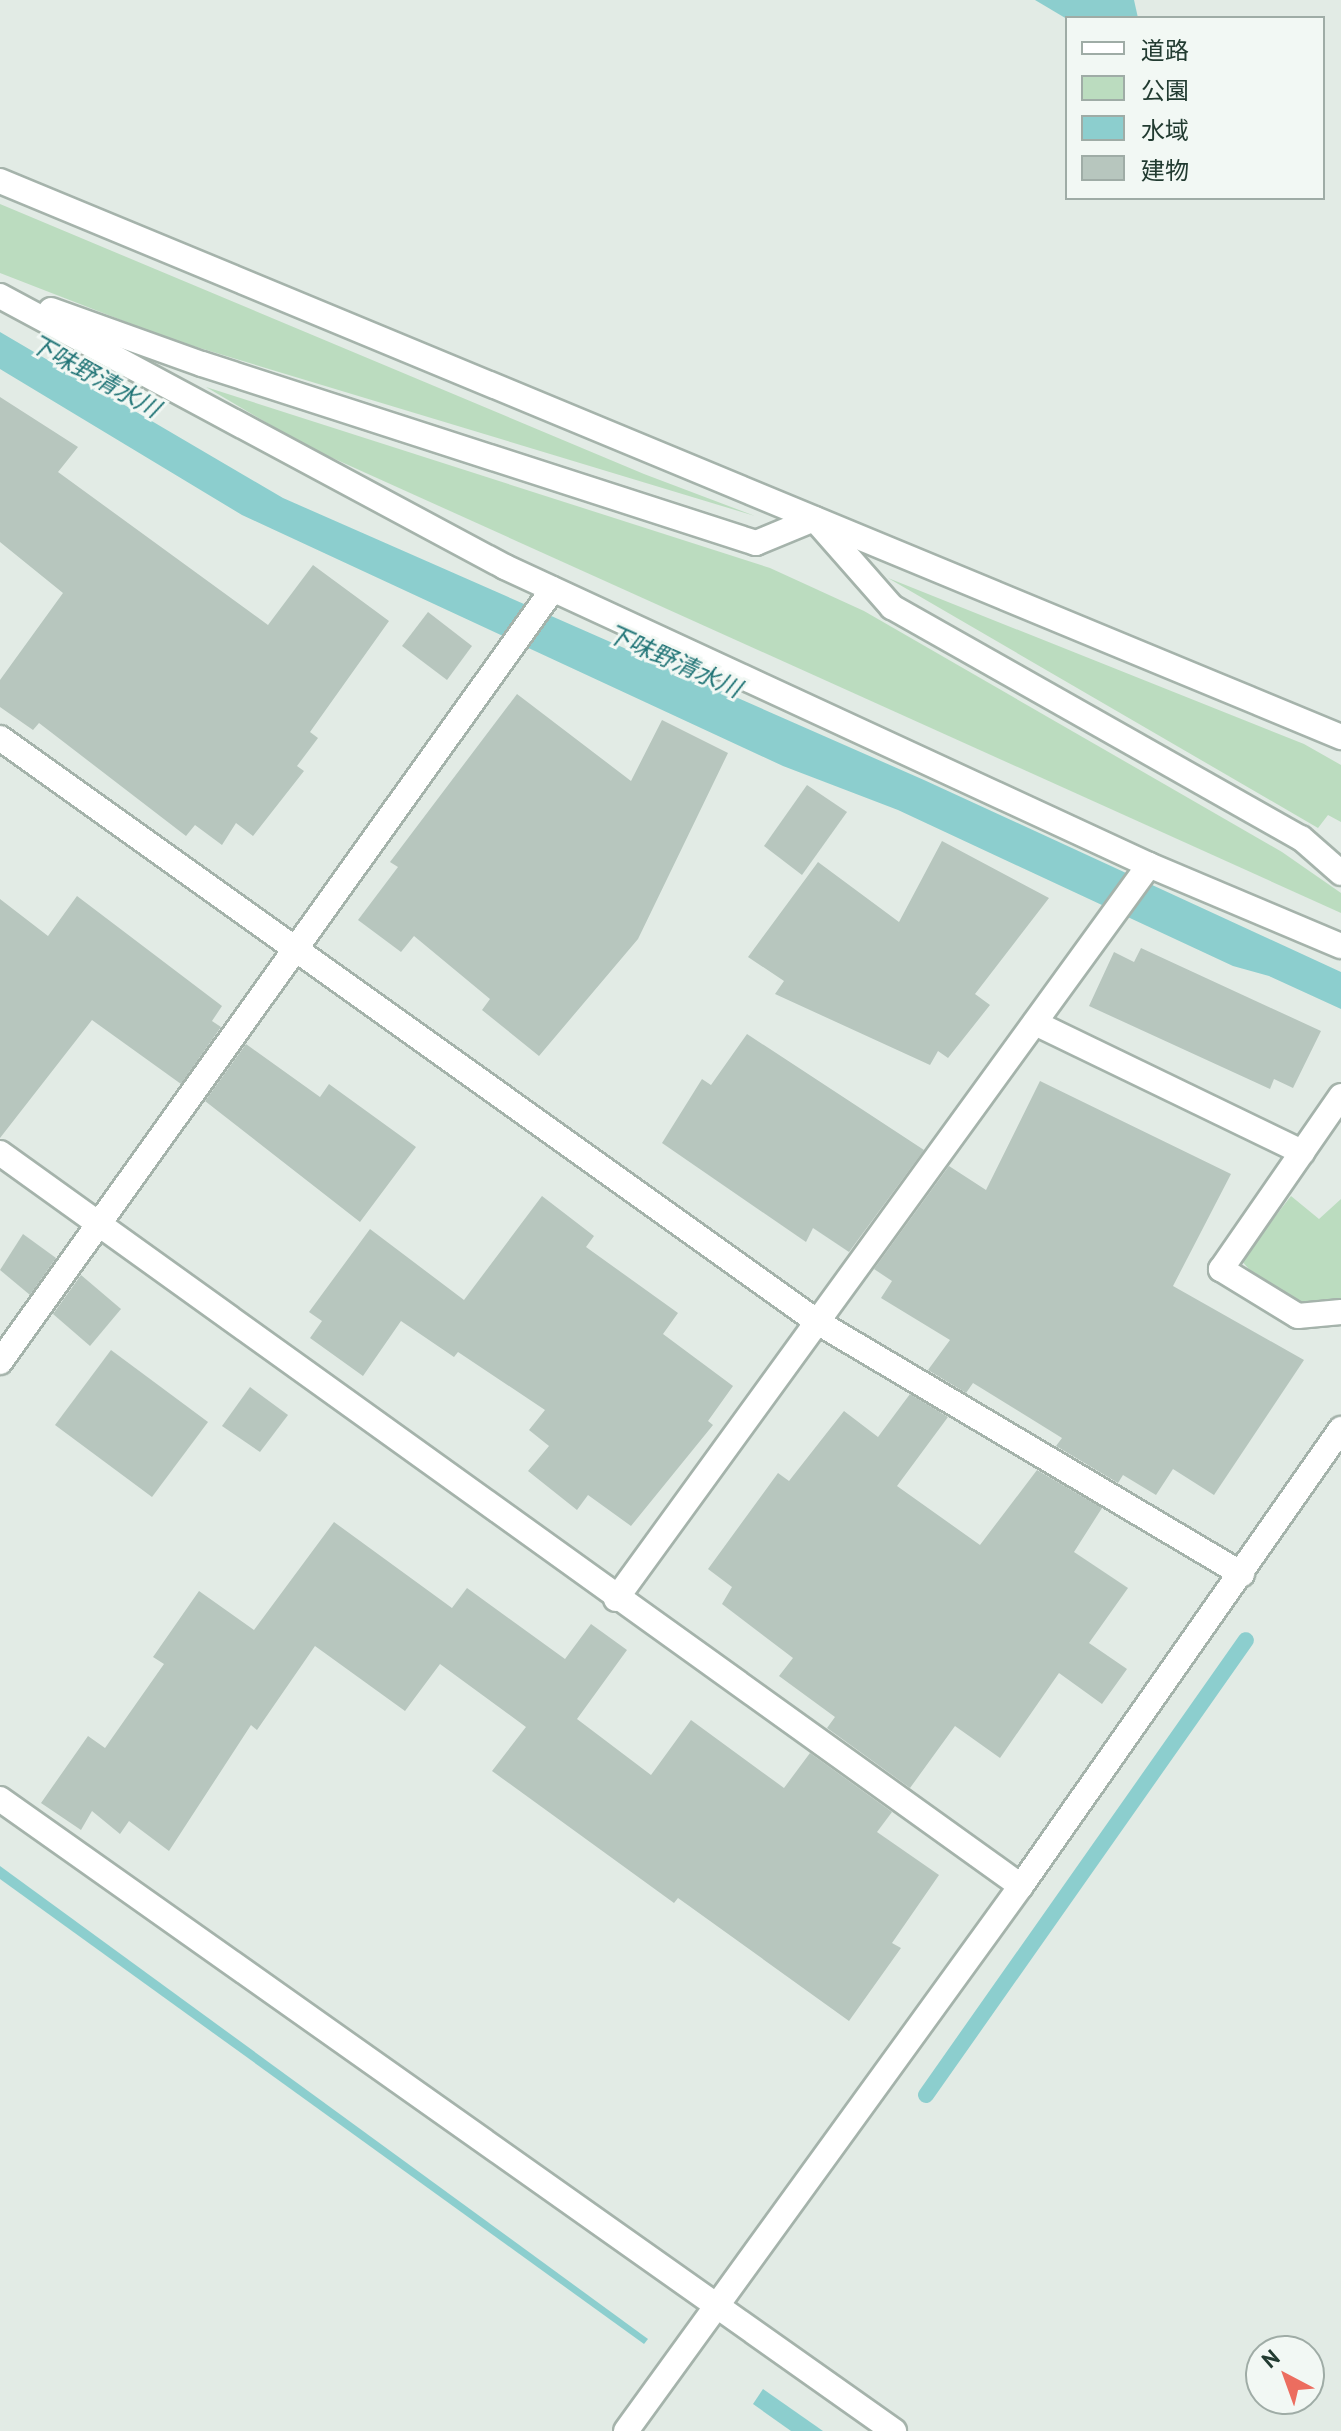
<!DOCTYPE html>
<html>
<head>
<meta charset="utf-8">
<style>
  body { margin:0 }
  #map { position:relative; width:1341px; height:2431px; overflow:hidden; background:#e2ebe5; font-family:"PT Sans","Noto Sans JP",sans-serif }
  div>[style] { position:absolute }
  [style*='--x'] { left:calc(var(--x)*1px); top:calc(var(--y)*1px); width:calc(var(--w)*1px); rotate:calc(var(--a)*1deg) }
  .green>* { inset:0; background:#bbdcbf }
  .water>* { inset:0; background:#8ccece }
  .stream>* { height:16px; margin:-8px; padding:0 8px; transform-origin:8px; border-radius:8px; background:#8ccece }
  .building>* { inset:0; background:#b7c6be }
  .roads { filter:drop-shadow(2px 0 #a5b3ab) drop-shadow(-2px 0 #a5b3ab) drop-shadow(0 2px #a5b3ab) drop-shadow(0 -2px #a5b3ab) }
  .street>* { height:24px; margin:-12px; padding:0 12px; transform-origin:12px; border-radius:12px; background:#fff }
  span { translate:-50% -50%; white-space:nowrap; text-align:center; line-height:1.15; -webkit-text-stroke:6px #f2f8f4; paint-order:stroke }
  .water-label { font-size:24px; color:#1f7375; font-style:italic }
  .legend { position:absolute; left:1065px; top:16px; width:260px; height:184px; box-sizing:border-box; background:#f2f8f4; border:2px solid #9faca6; margin:0; padding:10px 14px; list-style:none; font-size:24px; color:#223b31 }
  .legend li { display:flex; align-items:center; gap:16px; height:40px }
  .legend b { width:40px; border:2px solid #9faca6 }
  .north { position:absolute; left:1245px; top:2335px; width:80px; height:80px; box-sizing:border-box; background:#f2f8f4; border:2px solid #9faca6; border-radius:50%; rotate:319deg; font-size:22px; font-weight:700; line-height:32px; text-align:center; color:#223b31 }
  .north::after { content:''; display:block; margin:auto; width:28px; height:36px; background:#ec6d5f; clip-path:polygon(50% 0,100% 100%,50% 72%,0 100%) }
</style>
</head>
<body>
<div id="map">
  <div class="green">
    <div style="clip-path:polygon(0 204px,644px 474px,755px 516px,170px 339px,0 273px)"></div>
    <div style="clip-path:polygon(206px 387px,770px 568px,864px 611px,1282px 852px,1341px 893px,1341px 913px,306px 446px)"></div>
    <div style="clip-path:polygon(888px 578px,1304px 744px,1341px 765px,1341px 822px,1328px 815px,1318px 828px)"></div>
    <div style="clip-path:polygon(1291px 1196px,1319px 1219px,1341px 1199px,1341px 1302px,1308px 1306px,1254px 1275px,1241px 1260px)"></div>
  </div>
  <div class="water">
    <div style="clip-path:polygon(1035px 0,1134px 0,1138px 18px,1067px 19px)"></div>
    <div style="clip-path:polygon(0 332px,283px 498px,924px 780px,1341px 972px,1341px 1009px,1269px 976px,1233px 966px,898px 810px,783px 766px,242px 515px,0 369px)"></div>
    <div style="clip-path:polygon(0 1866px,648px 2339px,644px 2344px,0 1879px)"></div>
    <div style="clip-path:polygon(763px 2389px,823px 2431px,791px 2431px,753px 2404px)"></div>
  </div>
  <div class="stream">
    <div style="--x:926;--y:2095;--w:556;--a:-54.88"></div>
  </div>
  <div class="building">
    <div style="clip-path:polygon(0 397px,78px 447px,58px 472px,268px 625px,313px 565px,389px 621px,310px 732px,318px 738px,297px 766px,304px 771px,253px 836px,236px 823px,222px 845px,195px 825px,186px 836px,39px 723px,33px 730px,0 707px,0 680px,63px 593px,0 542px)"></div>
    <div style="clip-path:polygon(428px 612px,472px 646px,447px 680px,402px 646px)"></div>
    <div style="clip-path:polygon(517px 694px,631px 781px,662px 720px,728px 753px,638px 939px,539px 1056px,482px 1010px,490px 999px,414px 936px,401px 952px,358px 920px,398px 867px,390px 862px)"></div>
    <div style="clip-path:polygon(807px 785px,847px 812px,802px 875px,764px 846px)"></div>
    <div style="clip-path:polygon(942px 841px,1049px 898px,975px 994px,990px 1005px,948px 1058px,938px 1051px,930px 1065px,775px 994px,784px 981px,748px 957px,818px 862px,899px 922px)"></div>
    <div style="clip-path:polygon(77px 896px,222px 1006px,212px 1021px,221px 1027px,181px 1084px,92px 1020px,0 1138px,0 899px,48px 936px)"></div>
    <div style="clip-path:polygon(1141px 948px,1321px 1031px,1293px 1088px,1274px 1079px,1270px 1089px,1089px 1006px,1114px 952px,1134px 962px)"></div>
    <div style="clip-path:polygon(747px 1034px,924px 1150px,849px 1252px,813px 1228px,806px 1242px,662px 1143px,702px 1079px,711px 1085px)"></div>
    <div style="clip-path:polygon(246px 1044px,320px 1097px,329px 1084px,416px 1147px,360px 1222px,205px 1101px)"></div>
    <div style="clip-path:polygon(1040px 1081px,1231px 1174px,1173px 1286px,1304px 1360px,1214px 1495px,1173px 1469px,1156px 1495px,1123px 1475px,1118px 1483px,1056px 1446px,1062px 1438px,973px 1383px,966px 1393px,928px 1370px,950px 1340px,881px 1298px,892px 1281px,874px 1269px,949px 1166px,986px 1190px)"></div>
    <div style="clip-path:polygon(542px 1196px,594px 1236px,586px 1247px,678px 1313px,663px 1334px,733px 1386px,708px 1421px,713px 1425px,631px 1526px,588px 1495px,577px 1510px,528px 1471px,549px 1446px,529px 1430px,545px 1410px,458px 1352px,454px 1357px,401px 1321px,363px 1376px,310px 1338px,322px 1321px,309px 1312px,370px 1229px,464px 1300px)"></div>
    <div style="clip-path:polygon(23px 1234px,56px 1258px,30px 1295px,0 1270px)"></div>
    <div style="clip-path:polygon(81px 1275px,121px 1309px,90px 1346px,53px 1314px)"></div>
    <div style="clip-path:polygon(111px 1350px,208px 1422px,152px 1497px,55px 1425px)"></div>
    <div style="clip-path:polygon(250px 1387px,288px 1415px,260px 1452px,222px 1426px)"></div>
    <div style="clip-path:polygon(910px 1394px,948px 1417px,897px 1486px,980px 1545px,1037px 1470px,1102px 1508px,1074px 1552px,1128px 1588px,1089px 1643px,1127px 1669px,1102px 1704px,1059px 1673px,1000px 1758px,955px 1726px,910px 1788px,827px 1728px,835px 1717px,779px 1676px,793px 1658px,722px 1604px,732px 1587px,708px 1569px,778px 1473px,789px 1481px,844px 1411px,878px 1437px)"></div>
    <div style="clip-path:polygon(334px 1522px,452px 1608px,467px 1588px,565px 1659px,591px 1624px,627px 1650px,577px 1719px,651px 1775px,691px 1720px,784px 1788px,810px 1753px,892px 1812px,877px 1832px,939px 1875px,892px 1943px,901px 1948px,849px 2021px,678px 1898px,674px 1903px,492px 1771px,526px 1727px,440px 1664px,405px 1711px,315px 1646px,257px 1730px,251px 1725px,169px 1851px,129px 1821px,120px 1834px,92px 1811px,81px 1830px,41px 1803px,88px 1736px,105px 1748px,164px 1664px,153px 1657px,199px 1591px,254px 1630px)"></div>
  </div>
  <div class="roads">
    <div class="street">
      <div style="--x:0;--y:181;--w:1452;--a:22.52"></div>
      <div style="--x:0;--y:296;--w:573;--a:28.22"></div>
      <div style="--x:505;--y:567;--w:710;--a:24.83"></div>
      <div style="--x:1149;--y:865;--w:208;--a:22.9"></div>
      <div style="--x:51;--y:310;--w:160;--a:19.7"></div>
      <div style="--x:202;--y:364;--w:582;--a:17.91"></div>
      <div style="--x:756;--y:543;--w:63;--a:-22.5"></div>
      <div style="--x:819;--y:524;--w:111;--a:48.7"></div>
      <div style="--x:892;--y:607;--w:470;--a:29.5"></div>
      <div style="--x:1301;--y:838;--w:53;--a:41.2"></div>
      <div style="--x:0;--y:738;--w:1006;--a:35.54"></div>
      <div style="--x:819;--y:1323;--w:492;--a:30.7"></div>
      <div style="--x:1035;--y:1023;--w:297;--a:25.8"></div>
      <div style="--x:1341;--y:1096;--w:211;--a:124.7"></div>
      <div style="--x:1221;--y:1269;--w:90;--a:31.4"></div>
      <div style="--x:1298;--y:1316;--w:43;--a:-5.3"></div>
      <div style="--x:0;--y:1153;--w:1257;--a:35.68"></div>
      <div style="--x:0;--y:1362;--w:950;--a:-54.42"></div>
      <div style="--x:616;--y:1599;--w:907;--a:-54.01"></div>
      <div style="--x:0;--y:1799;--w:1095;--a:35.26"></div>
      <div style="--x:626;--y:2431;--w:673;--a:-54.07"></div>
      <div style="--x:1021;--y:1886;--w:558;--a:-55"></div>
    </div>
  </div>
  <div class="water-label">
    <span style="left:95px;top:376px;rotate:29deg">下味野清水川</span>
    <span style="left:674px;top:661px;rotate:24deg">下味野清水川</span>
  </div>
  <ul class="legend">
  <li><b style="height:10px;background:#fff"></b>道路</li>
  <li><b style="height:22px;background:#bbdcbf"></b>公園</li>
  <li><b style="height:22px;background:#8ccece"></b>水域</li>
  <li><b style="height:22px;background:#b7c6be"></b>建物</li>
  </ul>
  <div class="north">N</div>
</div>
</body>
</html>
